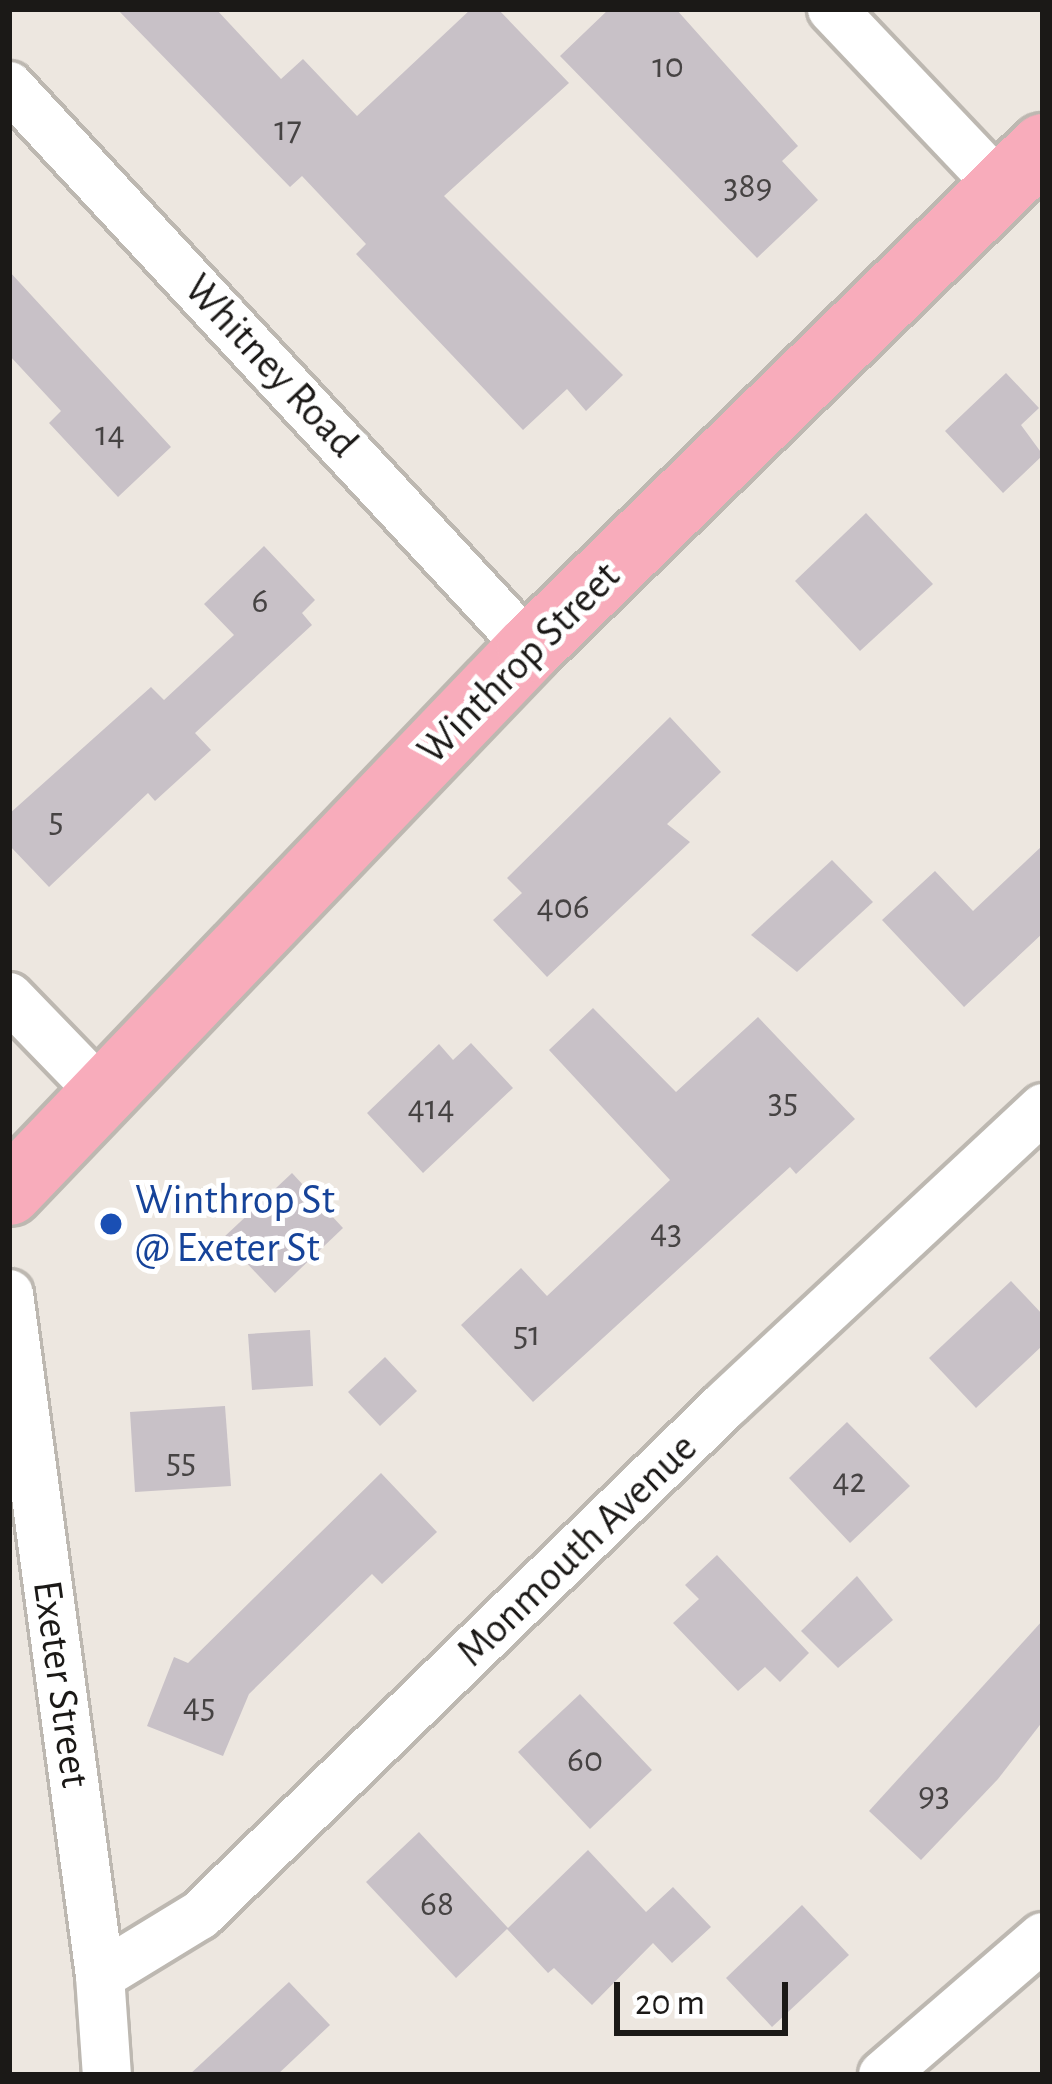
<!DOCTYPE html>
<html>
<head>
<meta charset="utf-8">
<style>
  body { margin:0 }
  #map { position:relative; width:1052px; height:2084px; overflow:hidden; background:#ede7e0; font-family:"Alegreya Sans",sans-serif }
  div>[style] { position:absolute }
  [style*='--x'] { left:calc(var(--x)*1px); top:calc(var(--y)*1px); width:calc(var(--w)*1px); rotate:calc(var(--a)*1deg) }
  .building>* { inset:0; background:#c8c1c7 }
  .roads { filter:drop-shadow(3px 0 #bdb8b1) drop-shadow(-3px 0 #bdb8b1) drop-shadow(0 3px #bdb8b1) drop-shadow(0 -3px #bdb8b1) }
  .street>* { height:48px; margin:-24px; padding:0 24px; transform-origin:24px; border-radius:24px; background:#fff }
  .primary>* { height:66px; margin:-33px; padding:0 33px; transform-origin:33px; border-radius:33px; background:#f8acbb }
  .dots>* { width:33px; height:33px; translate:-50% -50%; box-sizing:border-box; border:6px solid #fff; border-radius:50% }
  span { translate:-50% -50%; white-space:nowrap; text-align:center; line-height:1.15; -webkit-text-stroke:10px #fff; paint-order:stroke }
  .number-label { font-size:36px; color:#464343 }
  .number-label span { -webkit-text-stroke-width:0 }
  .street-label { font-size:42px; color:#1b1917 }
  .transit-label { font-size:42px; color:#164399 }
  .left { translate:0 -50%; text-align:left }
  .frame { position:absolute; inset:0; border:12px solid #1b1917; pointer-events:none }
  .scale { position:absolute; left:614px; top:1982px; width:174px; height:54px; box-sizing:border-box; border:6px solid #1b1917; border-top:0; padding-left:15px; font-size:36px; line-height:42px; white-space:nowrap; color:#1b1917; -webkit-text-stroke:9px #fff; paint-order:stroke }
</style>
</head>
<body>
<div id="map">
  <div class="building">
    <div style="clip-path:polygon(117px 9px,216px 9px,281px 79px,303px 59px,357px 116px,471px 9px,498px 9px,569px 83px,444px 196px,623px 375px,586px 411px,567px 389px,523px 430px,356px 254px,366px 244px,302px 176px,290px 187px)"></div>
    <div style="clip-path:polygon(609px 9px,676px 9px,798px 146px,782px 161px,818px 200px,757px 258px,560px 56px)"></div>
    <div style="clip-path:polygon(9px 271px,171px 447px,118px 497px,49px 423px,61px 411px,9px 355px)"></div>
    <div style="clip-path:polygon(1006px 373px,1039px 408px,1021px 425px,1043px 455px,1003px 493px,945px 431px)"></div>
    <div style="clip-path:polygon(866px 513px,933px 584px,860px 651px,795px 581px)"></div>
    <div style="clip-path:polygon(264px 546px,315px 600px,302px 613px,312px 625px,195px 733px,211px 750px,155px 801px,148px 793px,49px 887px,9px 845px,9px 814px,151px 687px,164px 700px,234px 635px,204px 604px)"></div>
    <div style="clip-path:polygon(670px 717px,721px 772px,667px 824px,690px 842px,547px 977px,493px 920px,522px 893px,507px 878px)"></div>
    <div style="clip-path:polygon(1043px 845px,1043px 933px,964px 1007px,882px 920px,935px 871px,973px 911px)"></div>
    <div style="clip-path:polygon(832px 860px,873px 902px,797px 972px,751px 935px)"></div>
    <div style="clip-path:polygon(593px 1008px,676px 1092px,758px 1017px,855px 1119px,796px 1174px,790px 1167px,533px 1402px,461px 1325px,521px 1268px,547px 1296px,670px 1180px,549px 1050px)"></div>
    <div style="clip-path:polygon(471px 1043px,513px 1088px,423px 1173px,367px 1113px,439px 1044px,453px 1060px)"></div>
    <div style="clip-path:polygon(292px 1173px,343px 1228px,275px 1293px,223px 1238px)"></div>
    <div style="clip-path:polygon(1011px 1281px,1043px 1315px,1043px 1345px,976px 1408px,929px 1358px)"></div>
    <div style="clip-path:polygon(310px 1330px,313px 1386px,252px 1390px,248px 1334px)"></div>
    <div style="clip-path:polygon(385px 1357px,417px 1391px,380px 1426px,348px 1392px)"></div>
    <div style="clip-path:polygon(225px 1406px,231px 1486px,135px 1492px,130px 1412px)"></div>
    <div style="clip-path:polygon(847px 1422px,910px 1486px,850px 1543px,789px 1478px)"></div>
    <div style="clip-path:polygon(381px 1473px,437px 1532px,382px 1584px,372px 1574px,249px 1694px,223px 1756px,147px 1726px,174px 1657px,188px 1663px)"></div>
    <div style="clip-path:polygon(717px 1555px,809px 1653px,780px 1682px,765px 1667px,738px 1691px,673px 1623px,699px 1599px,685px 1585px)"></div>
    <div style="clip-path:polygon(857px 1576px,893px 1620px,838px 1668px,801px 1631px)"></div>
    <div style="clip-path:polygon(1043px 1620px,1043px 1721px,998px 1779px,921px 1860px,869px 1811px)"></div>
    <div style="clip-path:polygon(580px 1694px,652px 1770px,590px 1829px,518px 1752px)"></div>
    <div style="clip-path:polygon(419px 1832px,508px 1928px,588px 1850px,646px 1912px,673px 1887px,711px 1927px,672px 1963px,653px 1943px,592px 2005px,554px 1968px,548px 1973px,507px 1929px,456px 1978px,366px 1882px)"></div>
    <div style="clip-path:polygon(802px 1905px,849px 1955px,772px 2027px,726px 1978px)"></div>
    <div style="clip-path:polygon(289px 1982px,330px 2025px,277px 2075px,189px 2075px)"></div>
  </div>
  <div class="roads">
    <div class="street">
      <div style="--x:832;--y:9;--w:245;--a:46.5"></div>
      <div style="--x:9;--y:86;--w:766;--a:47.17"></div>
      <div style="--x:9;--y:997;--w:135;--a:45.9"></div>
      <div style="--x:9;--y:1294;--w:688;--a:82.4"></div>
      <div style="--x:100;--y:1976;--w:99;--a:86"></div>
      <div style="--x:100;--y:1976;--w:117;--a:-31.4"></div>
      <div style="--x:200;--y:1915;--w:733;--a:-44.17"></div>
      <div style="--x:726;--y:1404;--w:434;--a:-43"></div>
      <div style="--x:883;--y:2075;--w:211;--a:-40.8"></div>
    </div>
    <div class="primary">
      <div style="--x:9;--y:1192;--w:753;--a:-46.24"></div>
      <div style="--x:530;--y:648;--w:717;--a:-44.32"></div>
    </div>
  </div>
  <div class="dots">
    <div style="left:111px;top:1224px;background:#1a4fb4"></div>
  </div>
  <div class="number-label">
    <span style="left:668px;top:67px">10</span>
    <span style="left:288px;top:130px">17</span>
    <span style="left:748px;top:187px">389</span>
    <span style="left:110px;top:435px">14</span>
    <span style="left:260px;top:602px">6</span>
    <span style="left:56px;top:821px">5</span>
    <span style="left:563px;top:908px">406</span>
    <span style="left:783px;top:1102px">35</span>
    <span style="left:431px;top:1109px">414</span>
    <span style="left:666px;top:1233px">43</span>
    <span style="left:527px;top:1335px">51</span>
    <span style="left:181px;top:1462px">55</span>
    <span style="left:849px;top:1482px">42</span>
    <span style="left:199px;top:1707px">45</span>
    <span style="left:585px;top:1761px">60</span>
    <span style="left:934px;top:1795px">93</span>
    <span style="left:437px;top:1905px">68</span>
  </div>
  <div class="street-label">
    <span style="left:271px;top:366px;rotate:47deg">Whitney Road</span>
    <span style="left:519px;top:663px;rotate:-45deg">Winthrop Street</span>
    <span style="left:577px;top:1550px;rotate:-44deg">Monmouth Avenue</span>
    <span style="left:61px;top:1684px;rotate:82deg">Exeter Street</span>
  </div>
  <div class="transit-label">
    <span class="left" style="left:135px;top:1224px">Winthrop St<br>@ Exeter St</span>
  </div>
  <div class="frame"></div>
  <div class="scale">20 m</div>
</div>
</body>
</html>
